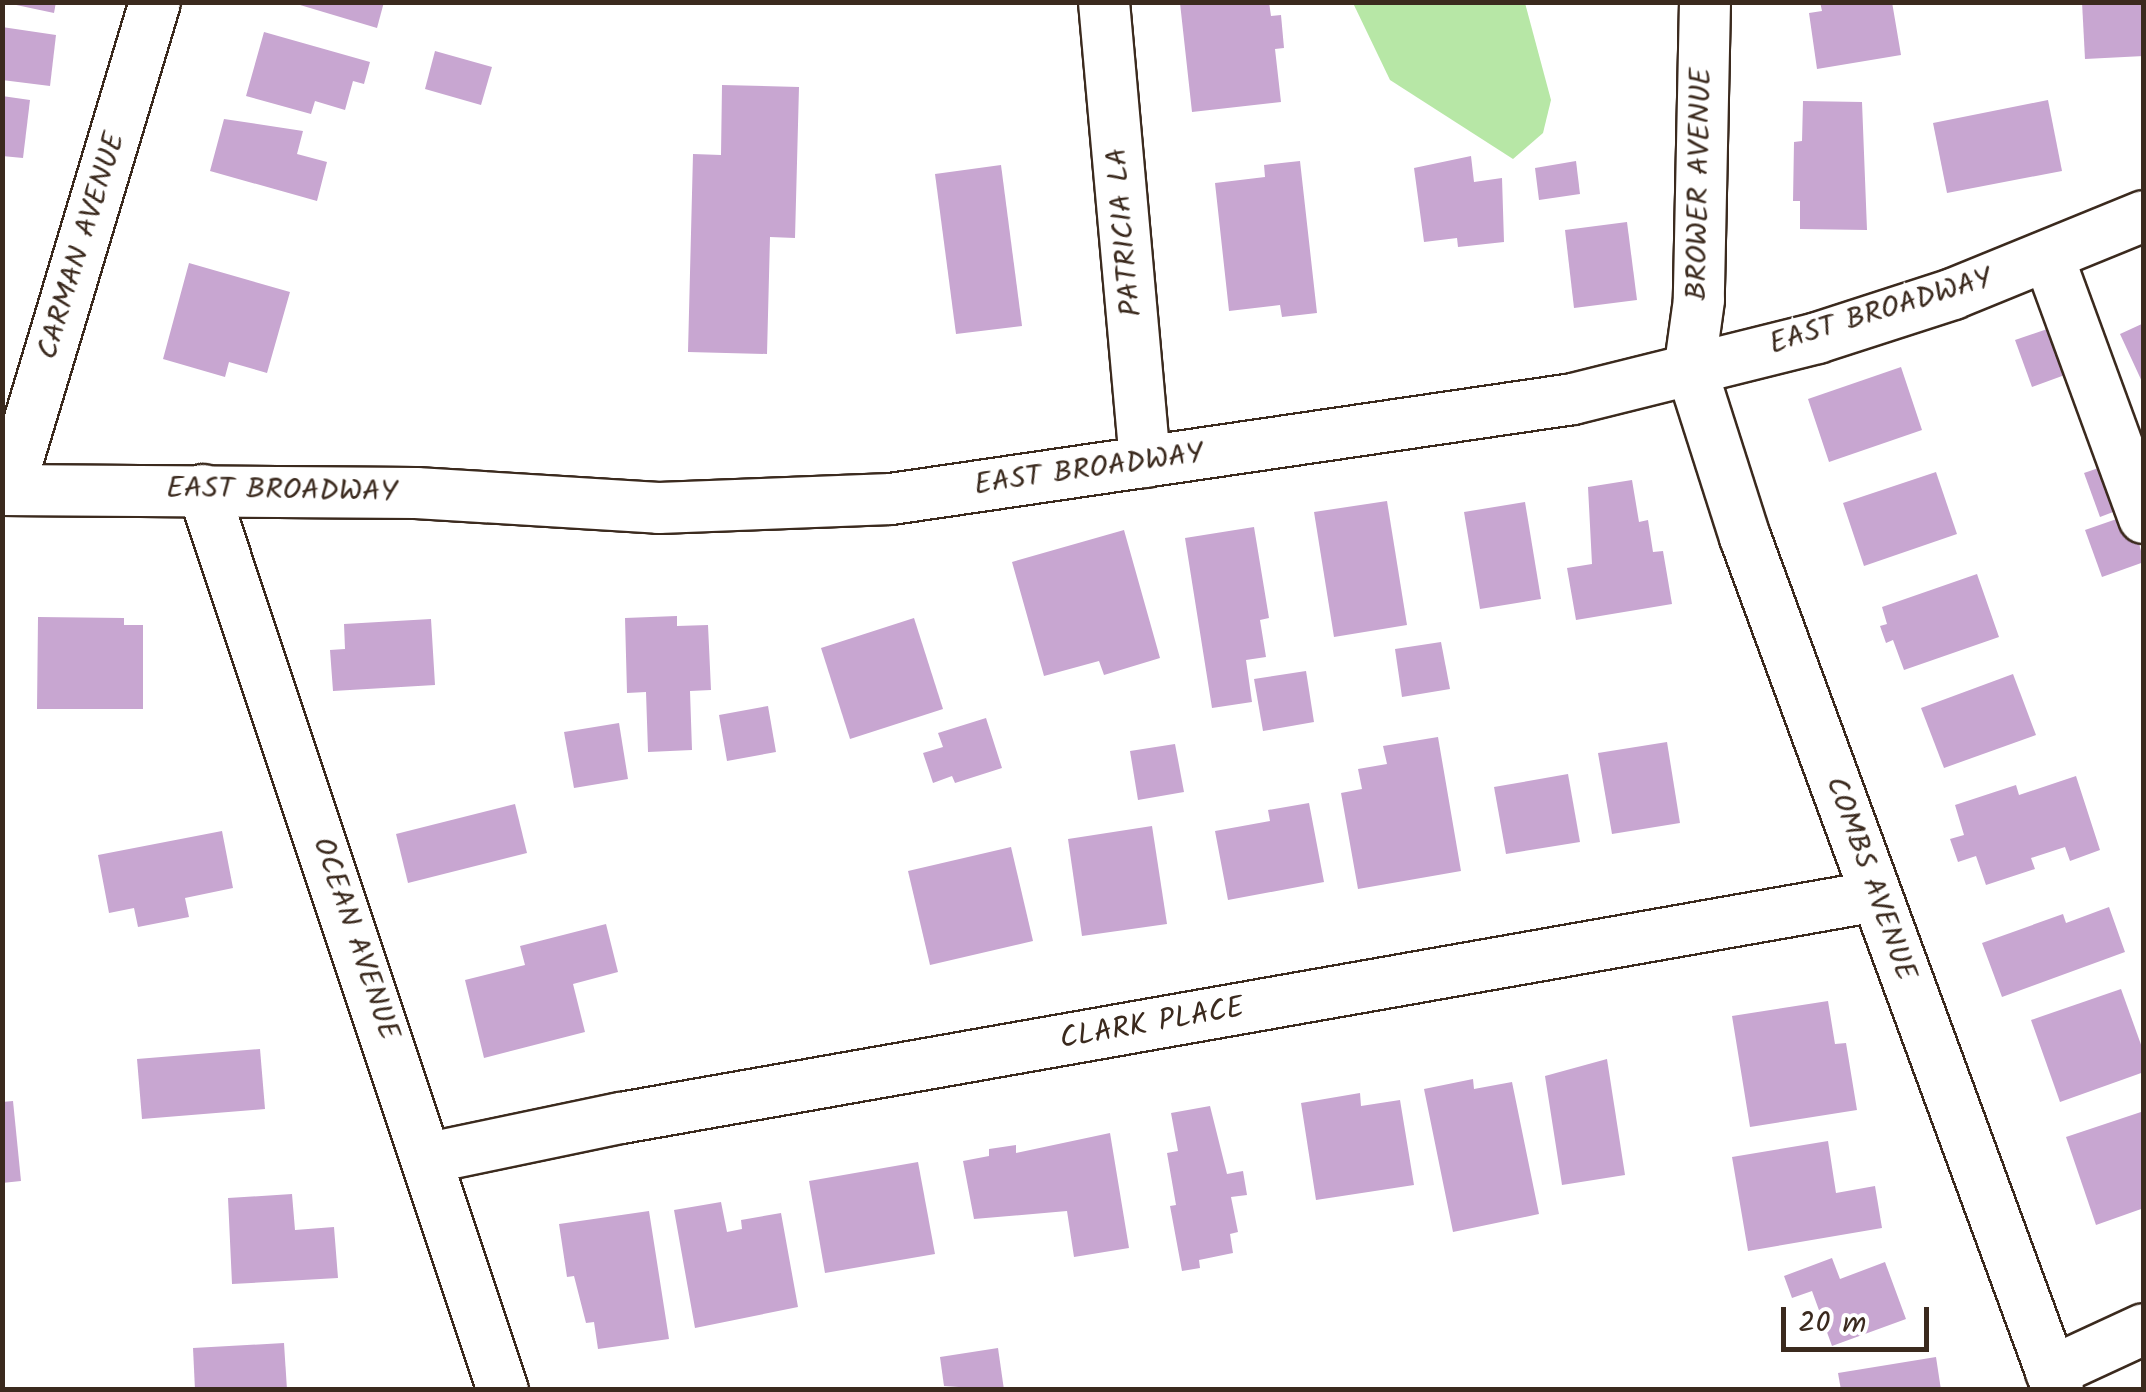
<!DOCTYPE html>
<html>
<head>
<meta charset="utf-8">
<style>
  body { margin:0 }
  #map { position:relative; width:2146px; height:1392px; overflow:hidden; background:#fff; font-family:Kalam,sans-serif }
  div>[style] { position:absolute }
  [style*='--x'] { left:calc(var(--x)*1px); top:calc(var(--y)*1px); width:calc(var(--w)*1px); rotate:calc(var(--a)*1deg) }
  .green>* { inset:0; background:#b7e7a6 }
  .building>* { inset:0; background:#c8a6d1 }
  .roads { filter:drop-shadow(2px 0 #3b2a1e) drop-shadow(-2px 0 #3b2a1e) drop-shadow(0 2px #3b2a1e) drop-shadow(0 -2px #3b2a1e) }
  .minor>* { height:50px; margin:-25px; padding:0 25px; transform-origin:25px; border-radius:25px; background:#fff }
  span { translate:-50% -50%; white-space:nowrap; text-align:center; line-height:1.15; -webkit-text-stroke:8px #fff; paint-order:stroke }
  .street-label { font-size:30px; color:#3b2a1e }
  .frame { position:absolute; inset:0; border:5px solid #3b2a1e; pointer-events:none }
  .scale { position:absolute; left:1781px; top:1307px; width:148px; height:45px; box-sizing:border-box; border:5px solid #3b2a1e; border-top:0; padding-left:12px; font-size:30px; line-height:35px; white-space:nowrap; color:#3b2a1e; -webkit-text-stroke:8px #fff; paint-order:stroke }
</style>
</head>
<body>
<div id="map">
  <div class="green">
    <div style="clip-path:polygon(1353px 3px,1525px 3px,1551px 100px,1543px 133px,1513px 159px,1390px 80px)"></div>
  </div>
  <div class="building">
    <div style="clip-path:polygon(2px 2px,56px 2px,54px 13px)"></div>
    <div style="clip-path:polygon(290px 2px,384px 2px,377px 28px)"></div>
    <div style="clip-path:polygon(1269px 2px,1271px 16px,1281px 15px,1284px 48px,1275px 49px,1281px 102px,1192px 112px,1180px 3px)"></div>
    <div style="clip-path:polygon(1820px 2px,1892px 2px,1901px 55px,1817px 69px,1809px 13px,1822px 11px)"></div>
    <div style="clip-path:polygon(2082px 2px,2144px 2px,2144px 56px,2085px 59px)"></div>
    <div style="clip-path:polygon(2px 27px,56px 35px,50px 86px,2px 80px)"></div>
    <div style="clip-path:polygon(264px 32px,370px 62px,364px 84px,353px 81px,345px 110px,315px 101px,311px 114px,246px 96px)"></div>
    <div style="clip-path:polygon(435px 51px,492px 67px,481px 105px,425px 89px)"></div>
    <div style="clip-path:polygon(722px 85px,799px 87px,795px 238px,770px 237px,767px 354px,688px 352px,693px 154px,721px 155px)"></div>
    <div style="clip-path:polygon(2px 96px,30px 100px,23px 158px,2px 156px)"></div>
    <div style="clip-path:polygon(2048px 100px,2062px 171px,1947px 193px,1933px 123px)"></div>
    <div style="clip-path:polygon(1803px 101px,1862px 102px,1867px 230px,1800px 229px,1800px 201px,1793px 201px,1794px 142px,1802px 141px)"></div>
    <div style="clip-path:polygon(224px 119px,303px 131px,297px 154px,327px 162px,317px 201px,210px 171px)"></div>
    <div style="clip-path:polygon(1471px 156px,1474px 182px,1502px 178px,1504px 242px,1458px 247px,1457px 238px,1424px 242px,1414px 168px)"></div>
    <div style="clip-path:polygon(1300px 161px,1317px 313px,1282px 317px,1280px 305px,1229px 311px,1215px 183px,1265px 177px,1264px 165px)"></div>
    <div style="clip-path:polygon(1576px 161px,1580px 194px,1539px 200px,1535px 168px)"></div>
    <div style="clip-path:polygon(1001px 165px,1022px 326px,956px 334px,935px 174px)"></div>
    <div style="clip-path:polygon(1627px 222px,1637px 300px,1574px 308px,1565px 230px)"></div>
    <div style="clip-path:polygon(189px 263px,290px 292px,267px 373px,229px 362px,225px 377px,163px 359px)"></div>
    <div style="clip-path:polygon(2144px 323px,2144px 386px,2120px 334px)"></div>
    <div style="clip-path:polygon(2056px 326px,2073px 372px,2032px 387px,2015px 340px)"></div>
    <div style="clip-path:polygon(1901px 367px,1922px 430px,1829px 462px,1808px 399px)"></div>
    <div style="clip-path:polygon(2113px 463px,2129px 506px,2100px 517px,2084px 473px)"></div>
    <div style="clip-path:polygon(1936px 472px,1957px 534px,1864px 566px,1843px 503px)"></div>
    <div style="clip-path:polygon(1632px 480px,1639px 522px,1648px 520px,1653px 552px,1663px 551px,1672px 604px,1576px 620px,1567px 568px,1592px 564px,1588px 487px)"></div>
    <div style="clip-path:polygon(1387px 501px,1407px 625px,1334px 637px,1314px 512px)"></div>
    <div style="clip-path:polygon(1525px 502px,1541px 599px,1480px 609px,1464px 512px)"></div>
    <div style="clip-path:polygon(2131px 514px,2144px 562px,2102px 577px,2085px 530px)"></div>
    <div style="clip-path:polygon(1254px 527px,1269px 618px,1260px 620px,1266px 657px,1246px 660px,1252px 702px,1212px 708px,1185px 538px)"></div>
    <div style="clip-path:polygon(1124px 530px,1160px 658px,1104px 675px,1099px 661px,1044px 676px,1012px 562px)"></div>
    <div style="clip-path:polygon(1977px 574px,1999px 637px,1904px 670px,1893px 640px,1886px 643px,1880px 626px,1887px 624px,1882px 607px)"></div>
    <div style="clip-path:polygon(677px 616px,677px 626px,708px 625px,711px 690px,690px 691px,692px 750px,648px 752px,646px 692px,627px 693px,625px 618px)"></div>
    <div style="clip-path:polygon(38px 617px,124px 618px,124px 625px,143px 625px,143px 709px,37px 709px)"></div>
    <div style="clip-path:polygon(914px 618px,943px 709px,850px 739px,821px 648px)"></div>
    <div style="clip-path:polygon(431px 619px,435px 685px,333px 691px,330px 650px,345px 649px,344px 624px)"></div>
    <div style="clip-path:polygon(1441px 642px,1450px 689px,1402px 697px,1395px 649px)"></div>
    <div style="clip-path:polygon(1306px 671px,1314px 722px,1263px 731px,1254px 679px)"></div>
    <div style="clip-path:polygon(2013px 674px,2036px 735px,1944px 768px,1921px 708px)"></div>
    <div style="clip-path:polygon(768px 706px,776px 752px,727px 761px,719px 715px)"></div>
    <div style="clip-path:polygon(986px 718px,1002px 768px,955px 783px,952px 776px,933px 783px,923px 753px,943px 747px,938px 733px)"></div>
    <div style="clip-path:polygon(619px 723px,628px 779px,574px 788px,564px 732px)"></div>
    <div style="clip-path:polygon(1438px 737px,1461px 871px,1358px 889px,1341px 793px,1362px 789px,1358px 769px,1387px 764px,1383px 746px)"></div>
    <div style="clip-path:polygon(1667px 742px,1680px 823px,1612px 834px,1598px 753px)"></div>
    <div style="clip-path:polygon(1175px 744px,1184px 792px,1138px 800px,1130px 751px)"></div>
    <div style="clip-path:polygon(1568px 774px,1580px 842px,1506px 854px,1494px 787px)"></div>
    <div style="clip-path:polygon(2076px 776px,2100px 850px,2070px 861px,2065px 847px,2031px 858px,2035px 869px,1986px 885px,1976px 856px,1958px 862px,1950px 839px,1964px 835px,1955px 805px,2016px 785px,2019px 795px)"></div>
    <div style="clip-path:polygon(1309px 803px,1324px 882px,1228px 900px,1215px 831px,1270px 821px,1268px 810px)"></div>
    <div style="clip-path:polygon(515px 804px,527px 853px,408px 883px,396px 834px)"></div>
    <div style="clip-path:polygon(1152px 826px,1167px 924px,1082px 936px,1068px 839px)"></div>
    <div style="clip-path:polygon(222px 831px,233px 888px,185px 898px,189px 917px,138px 927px,134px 908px,109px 913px,98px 855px)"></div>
    <div style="clip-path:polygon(1011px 847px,1033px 941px,930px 965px,908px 871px)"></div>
    <div style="clip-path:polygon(2109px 907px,2125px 952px,2002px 997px,1982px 943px,2063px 914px,2066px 923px)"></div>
    <div style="clip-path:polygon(606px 924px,618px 972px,573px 984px,585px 1032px,484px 1058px,465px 980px,525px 965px,520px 946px)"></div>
    <div style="clip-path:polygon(2121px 989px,2144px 1053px,2144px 1072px,2060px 1102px,2031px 1020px)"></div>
    <div style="clip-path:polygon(1828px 1001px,1835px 1044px,1846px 1043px,1857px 1110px,1750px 1127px,1732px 1016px)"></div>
    <div style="clip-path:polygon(260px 1049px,265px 1109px,142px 1119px,137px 1059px)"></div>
    <div style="clip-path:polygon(1607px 1059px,1625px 1175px,1562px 1185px,1545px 1076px)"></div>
    <div style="clip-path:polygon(1473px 1079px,1474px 1089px,1512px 1082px,1539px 1214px,1453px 1232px,1424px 1089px)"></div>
    <div style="clip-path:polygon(1360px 1093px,1361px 1106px,1400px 1100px,1414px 1185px,1316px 1200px,1301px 1103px)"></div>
    <div style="clip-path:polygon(13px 1101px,21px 1181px,2px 1183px,2px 1102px)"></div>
    <div style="clip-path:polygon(1210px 1106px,1227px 1174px,1243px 1171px,1247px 1195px,1231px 1197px,1238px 1232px,1230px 1234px,1233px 1253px,1199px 1260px,1200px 1268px,1182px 1271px,1170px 1206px,1176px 1205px,1167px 1153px,1178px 1151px,1171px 1113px)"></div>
    <div style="clip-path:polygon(2144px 1111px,2144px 1208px,2096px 1225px,2066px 1137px)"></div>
    <div style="clip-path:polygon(1110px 1133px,1129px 1248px,1074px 1257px,1067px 1211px,974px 1219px,963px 1161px,989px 1156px,989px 1149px,1016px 1145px,1016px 1153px)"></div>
    <div style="clip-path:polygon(1828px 1141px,1836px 1193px,1875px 1186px,1882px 1228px,1748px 1251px,1732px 1157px)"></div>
    <div style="clip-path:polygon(918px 1162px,935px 1254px,825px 1273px,809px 1181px)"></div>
    <div style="clip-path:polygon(292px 1194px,295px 1230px,334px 1227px,338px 1278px,232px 1284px,228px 1198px)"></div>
    <div style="clip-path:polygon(721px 1202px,727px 1232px,742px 1229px,741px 1220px,781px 1213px,798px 1307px,695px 1328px,674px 1210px)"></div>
    <div style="clip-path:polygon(649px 1211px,669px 1339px,598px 1349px,594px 1322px,586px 1323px,574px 1276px,567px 1277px,559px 1224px)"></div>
    <div style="clip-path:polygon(1832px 1258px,1840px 1279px,1885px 1262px,1906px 1319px,1832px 1346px,1812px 1291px,1792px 1298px,1784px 1276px)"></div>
    <div style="clip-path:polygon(284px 1343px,287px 1390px,195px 1390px,193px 1348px)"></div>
    <div style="clip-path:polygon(998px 1348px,1004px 1390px,944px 1386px,940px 1357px)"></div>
    <div style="clip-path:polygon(1936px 1357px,1941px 1390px,1841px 1390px,1838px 1373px)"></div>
  </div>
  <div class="roads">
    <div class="minor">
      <div style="--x:1104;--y:2;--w:462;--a:84.9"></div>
      <div style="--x:1705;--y:2;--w:298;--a:91.2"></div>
      <div style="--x:1699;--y:300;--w:66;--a:97.9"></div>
      <div style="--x:1690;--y:365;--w:181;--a:72.3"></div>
      <div style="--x:1745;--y:537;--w:909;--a:69.85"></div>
      <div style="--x:2048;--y:256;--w:279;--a:69.9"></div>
      <div style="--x:9;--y:489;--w:508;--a:-73.31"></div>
      <div style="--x:2;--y:490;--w:414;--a:0.4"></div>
      <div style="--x:416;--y:493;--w:243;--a:3.5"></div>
      <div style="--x:659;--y:508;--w:232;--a:-2.2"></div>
      <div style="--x:891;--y:499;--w:689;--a:-8.34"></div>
      <div style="--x:1573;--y:399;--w:252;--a:-14"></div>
      <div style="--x:1817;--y:338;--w:143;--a:-17.9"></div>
      <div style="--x:1953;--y:294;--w:206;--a:-22.2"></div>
      <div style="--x:203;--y:490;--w:949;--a:71.57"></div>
      <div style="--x:429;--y:1158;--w:196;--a:-11.8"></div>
      <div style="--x:621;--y:1118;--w:1274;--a:-10.03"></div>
      <div style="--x:2051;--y:1372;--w:102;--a:-24.8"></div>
    </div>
  </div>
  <div class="street-label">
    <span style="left:1700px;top:184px;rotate:-89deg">BROWER AVENUE</span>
    <span style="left:1125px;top:232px;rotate:-95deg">PATRICIA LA</span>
    <span style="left:82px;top:246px;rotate:-73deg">CARMAN AVENUE</span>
    <span style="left:1881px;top:312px;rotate:-17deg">EAST BROADWAY</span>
    <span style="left:1089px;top:470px;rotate:-8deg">EAST BROADWAY</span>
    <span style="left:282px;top:491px;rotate:1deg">EAST BROADWAY</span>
    <span style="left:1870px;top:879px;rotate:70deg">COMBS AVENUE</span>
    <span style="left:355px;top:939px;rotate:71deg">OCEAN AVENUE</span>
    <span style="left:1152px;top:1024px;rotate:-10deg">CLARK PLACE</span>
  </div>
  <div class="frame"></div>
  <div class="scale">20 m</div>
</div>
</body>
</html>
